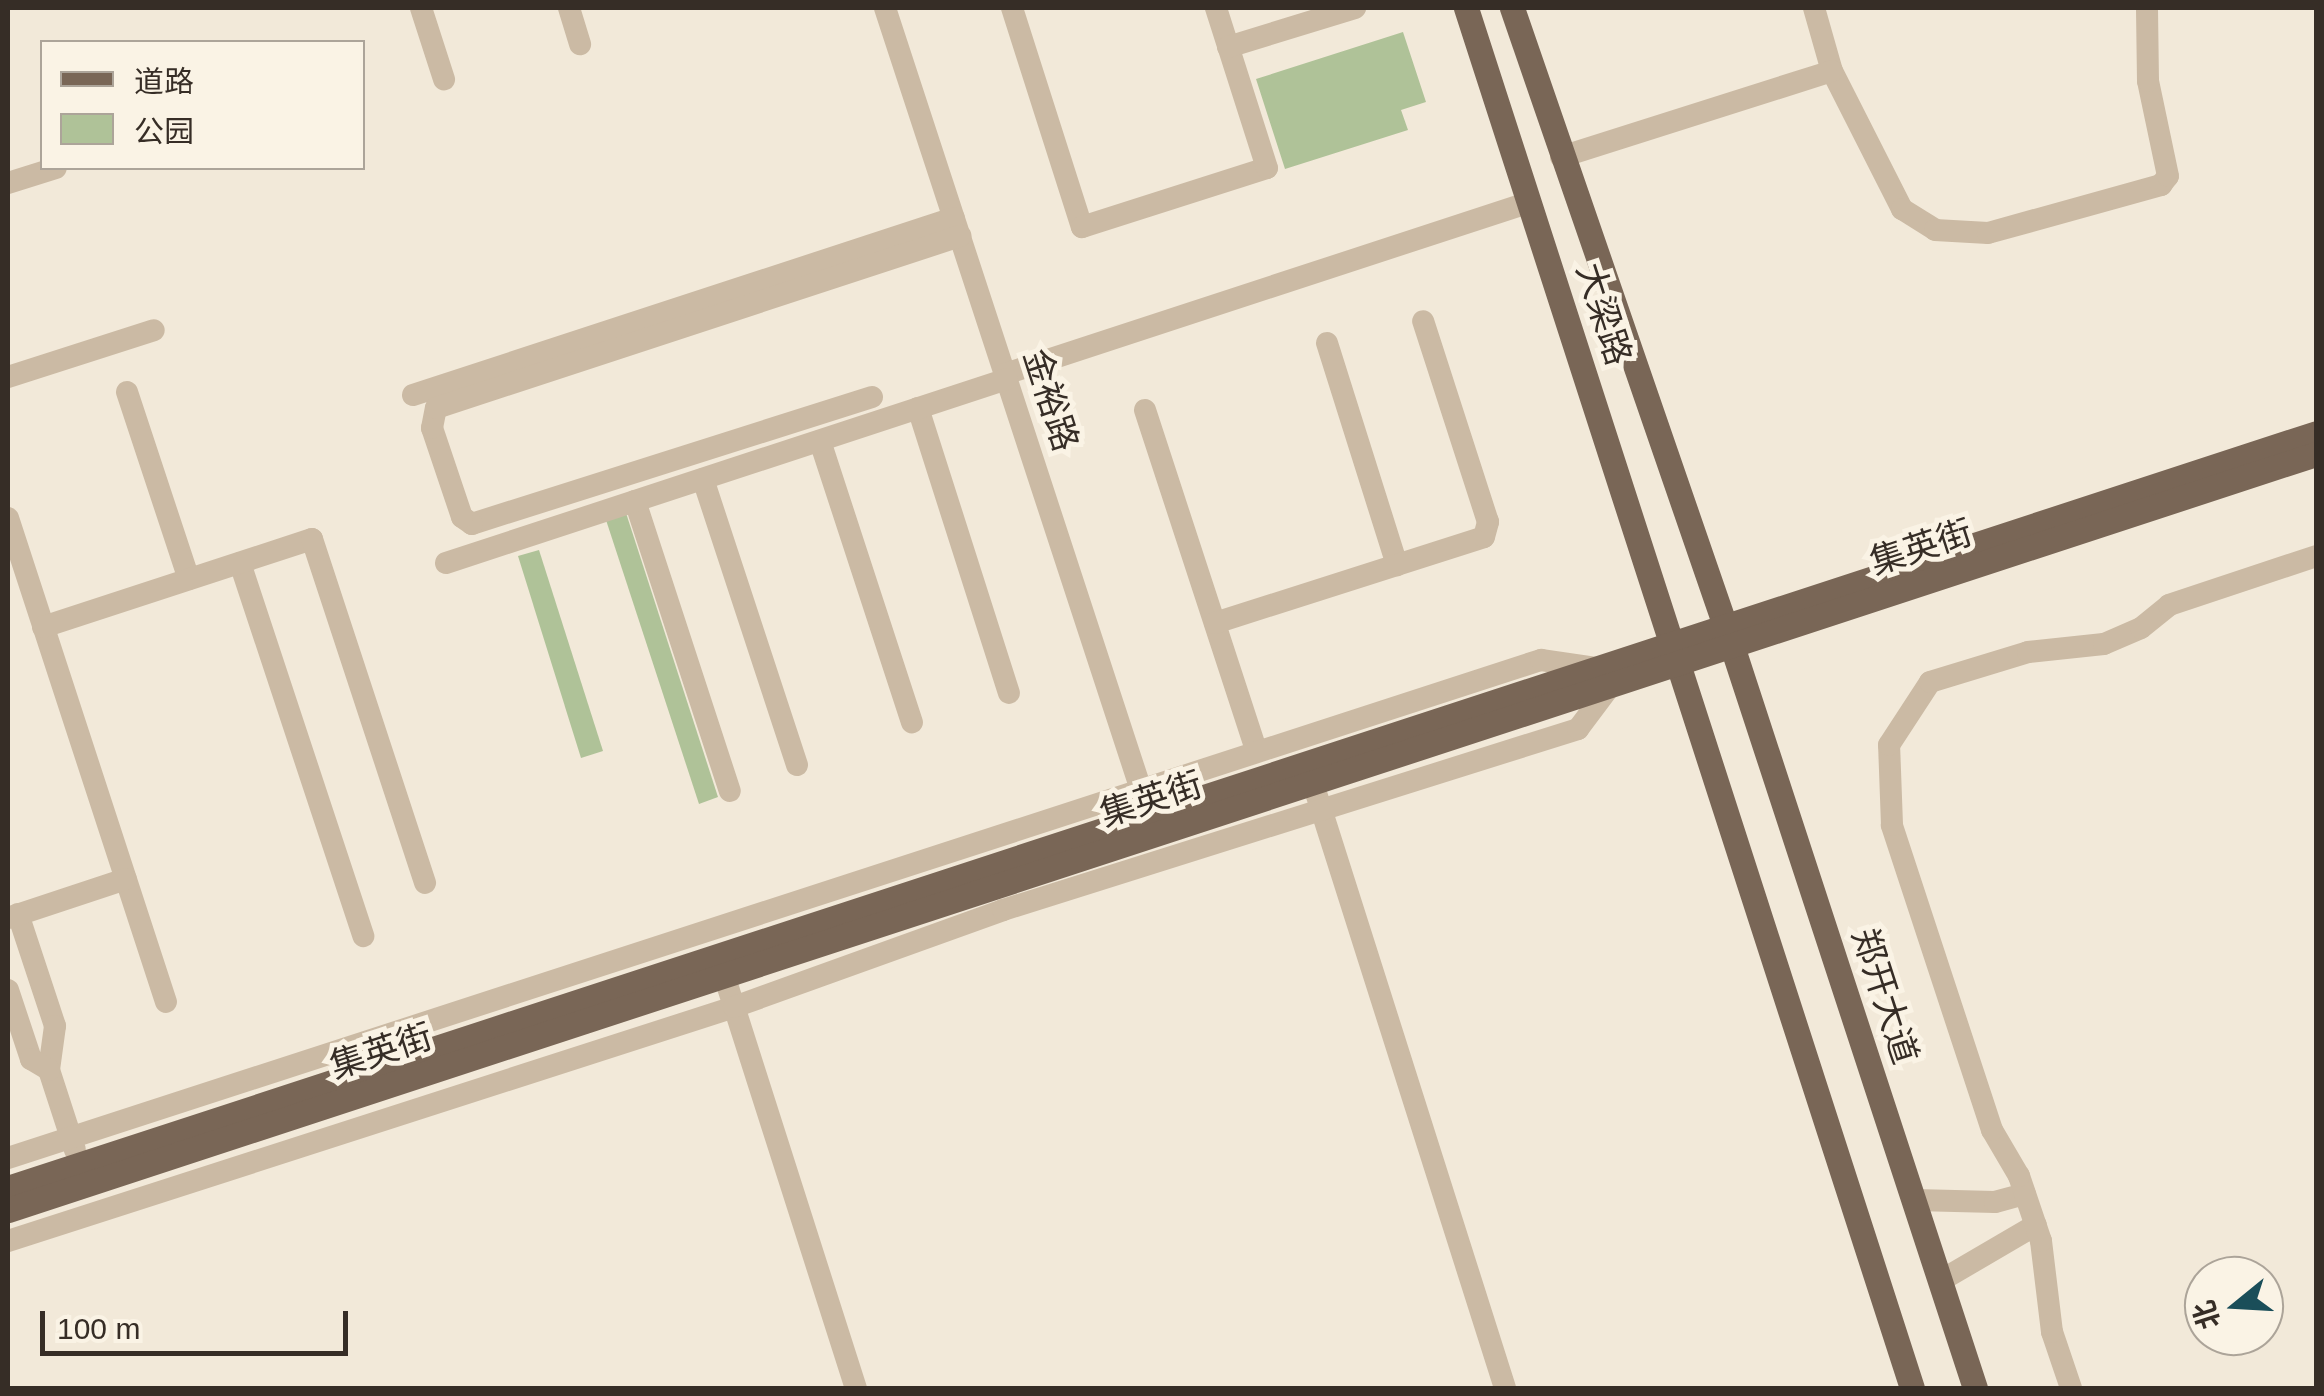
<!DOCTYPE html>
<html>
<head>
<meta charset="utf-8">
<style>
  body { margin:0 }
  #map { position:relative; width:2324px; height:1396px; overflow:hidden; background:#f2e9d9; font-family:Helvetica,"Noto Sans SC",sans-serif }
  div>[style] { position:absolute }
  [style*='--x'] { left:calc(var(--x)*1px); top:calc(var(--y)*1px); width:calc(var(--w)*1px); rotate:calc(var(--a)*1deg) }
  .green>* { inset:0; background:#afc298 }
  .minor>* { height:22px; margin:-11px; padding:0 11px; transform-origin:11px; border-radius:11px; background:#cbbaa4 }
  .major>* { height:25px; margin:-12.5px; padding:0 12.5px; transform-origin:12.5px; border-radius:12.5px; background:#796656 }
  span { translate:-50% -50%; white-space:nowrap; text-align:center; line-height:1.15; -webkit-text-stroke:10px #faf3e5; paint-order:stroke }
  .street-label { font-size:35px; color:#362d26 }
  .frame { position:absolute; inset:0; border:10px solid #362d26; pointer-events:none }
  .legend { position:absolute; left:40px; top:40px; width:325px; height:130px; box-sizing:border-box; background:#faf3e5; border:2px solid #aca499; margin:0; padding:12px 18px; list-style:none; font-size:30px; color:#362d26 }
  .legend li { display:flex; align-items:center; gap:20px; height:50px }
  .legend b { width:50px; border:2px solid #aca499 }
  .north { position:absolute; left:2184px; top:1256px; width:100px; height:100px; box-sizing:border-box; background:#faf3e5; border:2px solid #aca499; border-radius:50%; rotate:252deg; font-size:28px; font-weight:700; line-height:40px; text-align:center; color:#362d26 }
  .north::after { content:''; display:block; margin:auto; width:35px; height:45px; background:#1a4e59; clip-path:polygon(50% 0,100% 100%,50% 72%,0 100%) }
  .scale { position:absolute; left:40px; top:1311px; width:308px; height:45px; box-sizing:border-box; border:5px solid #362d26; border-top:0; padding-left:12px; font-size:30px; line-height:35px; white-space:nowrap; color:#362d26; -webkit-text-stroke:8px #faf3e5; paint-order:stroke }
</style>
</head>
<body>
<div id="map">
  <div class="green">
    <div style="clip-path:polygon(1403px 32px,1426px 102px,1401px 110px,1408px 130px,1285px 169px,1256px 79px)"></div>
    <div style="clip-path:polygon(626px 513px,718px 797px,699px 804px,606px 520px)"></div>
    <div style="clip-path:polygon(539px 550px,603px 751px,581px 758px,518px 556px)"></div>
  </div>
  <div class="minor">
    <div style="--x:421;--y:8;--w:75;--a:72.1"></div>
    <div style="--x:569;--y:8;--w:38;--a:73"></div>
    <div style="--x:885;--y:8;--w:835;--a:71.87"></div>
    <div style="--x:1012;--y:8;--w:230;--a:72.3"></div>
    <div style="--x:1082;--y:227;--w:194;--a:-17.7"></div>
    <div style="--x:1267;--y:168;--w:168;--a:-107.7"></div>
    <div style="--x:1814;--y:8;--w:66;--a:74.1"></div>
    <div style="--x:1832;--y:71;--w:155;--a:63.1"></div>
    <div style="--x:1902;--y:209;--w:39;--a:32"></div>
    <div style="--x:1935;--y:230;--w:53;--a:3.2"></div>
    <div style="--x:1988;--y:233;--w:180;--a:-15.5"></div>
    <div style="--x:2161;--y:185;--w:11;--a:-52"></div>
    <div style="--x:2168;--y:176;--w:97;--a:-101.9"></div>
    <div style="--x:2148;--y:81;--w:73;--a:-90.8"></div>
    <div style="--x:1228;--y:47;--w:133;--a:-17.1"></div>
    <div style="--x:1561;--y:157;--w:284;--a:-17.6"></div>
    <div style="--x:8;--y:183;--w:50;--a:-17.4"></div>
    <div style="--x:1327;--y:343;--w:233;--a:72.5"></div>
    <div style="--x:1005;--y:374;--w:552;--a:-18.14"></div>
    <div style="--x:8;--y:377;--w:153;--a:-17.8"></div>
    <div style="--x:127;--y:392;--w:197;--a:71.7"></div>
    <div style="--x:413;--y:395;--w:569;--a:-18.12"></div>
    <div style="--x:872;--y:397;--w:420;--a:162.4"></div>
    <div style="--x:472;--y:524;--w:12;--a:-145"></div>
    <div style="--x:462;--y:517;--w:94;--a:-108.6"></div>
    <div style="--x:432;--y:428;--w:20;--a:-79"></div>
    <div style="--x:436;--y:408;--w:552;--a:-18.17"></div>
    <div style="--x:918;--y:408;--w:299;--a:72.3"></div>
    <div style="--x:1145;--y:410;--w:358;--a:71.9"></div>
    <div style="--x:820;--y:441;--w:296;--a:71.9"></div>
    <div style="--x:703;--y:479;--w:301;--a:71.8"></div>
    <div style="--x:635;--y:501;--w:305;--a:71.9"></div>
    <div style="--x:8;--y:518;--w:509;--a:71.92"></div>
    <div style="--x:240;--y:563;--w:393;--a:71.7"></div>
    <div style="--x:446;--y:563;--w:590;--a:-18.16"></div>
    <div style="--x:1215;--y:623;--w:282;--a:-17.7"></div>
    <div style="--x:1484;--y:537;--w:16;--a:-75"></div>
    <div style="--x:1488;--y:522;--w:211;--a:-107.9"></div>
    <div style="--x:43;--y:627;--w:283;--a:-18.1"></div>
    <div style="--x:312;--y:539;--w:362;--a:71.8"></div>
    <div style="--x:1317;--y:796;--w:621;--a:72.38"></div>
    <div style="--x:18;--y:914;--w:118;--a:71.7"></div>
    <div style="--x:55;--y:1026;--w:44;--a:97.8"></div>
    <div style="--x:49;--y:1070;--w:84;--a:72"></div>
    <div style="--x:8;--y:918;--w:124;--a:-18.3"></div>
    <div style="--x:724;--y:975;--w:434;--a:72.3"></div>
    <div style="--x:8;--y:990;--w:73;--a:71.6"></div>
    <div style="--x:31;--y:1059;--w:21;--a:31"></div>
    <div style="--x:8;--y:1158;--w:1612;--a:-18"></div>
    <div style="--x:1541;--y:660;--w:57;--a:8.1"></div>
    <div style="--x:1915;--y:1200;--w:80;--a:1.4"></div>
    <div style="--x:1995;--y:1202;--w:31;--a:-15"></div>
    <div style="--x:8;--y:1241;--w:763;--a:-17.86"></div>
    <div style="--x:734;--y:1007;--w:286;--a:-19.8"></div>
    <div style="--x:1003;--y:910;--w:603;--a:-17.47"></div>
    <div style="--x:1578;--y:729;--w:55;--a:-53.1"></div>
    <div style="--x:1940;--y:1281;--w:111;--a:-30.3"></div>
    <div style="--x:2071;--y:1388;--w:59;--a:-108.7"></div>
    <div style="--x:2052;--y:1332;--w:92;--a:-96.9"></div>
    <div style="--x:2041;--y:1241;--w:69;--a:-108.7"></div>
    <div style="--x:2019;--y:1176;--w:53;--a:-120.4"></div>
    <div style="--x:1992;--y:1130;--w:321;--a:-108.2"></div>
    <div style="--x:1892;--y:825;--w:80;--a:-92.1"></div>
    <div style="--x:1889;--y:745;--w:75;--a:-56.9"></div>
    <div style="--x:1930;--y:682;--w:102;--a:-17"></div>
    <div style="--x:2028;--y:652;--w:76;--a:-6"></div>
    <div style="--x:2104;--y:644;--w:40;--a:-23.4"></div>
    <div style="--x:2141;--y:628;--w:36;--a:-39"></div>
    <div style="--x:2169;--y:605;--w:155;--a:-18.4"></div>
  </div>
  <div class="major">
    <div style="--x:1466;--y:8;--w:1450;--a:72.09"></div>
    <div style="--x:1512;--y:8;--w:675;--a:70.97"></div>
    <div style="--x:1732;--y:646;--w:781;--a:71.87"></div>
    <div style="--x:8;--y:1188;--w:2428;--a:-18.11"></div>
    <div style="--x:8;--y:1210;--w:2429;--a:-18.14"></div>
  </div>
  <div class="street-label">
    <span style="left:1604px;top:314px;rotate:72deg">大梁路</span>
    <span style="left:1051px;top:400px;rotate:72deg">金裕路</span>
    <span style="left:1921px;top:547px;rotate:-18deg">集英街</span>
    <span style="left:1151px;top:799px;rotate:-18deg">集英街</span>
    <span style="left:1885px;top:996px;rotate:72deg">郑开大道</span>
    <span style="left:381px;top:1051px;rotate:-18deg">集英街</span>
  </div>
  <div class="frame"></div>
  <ul class="legend">
  <li><b style="height:12px;background:#796656"></b>道路</li>
  <li><b style="height:28px;background:#afc298"></b>公园</li>
  </ul>
  <div class="north">北</div>
  <div class="scale">100 m</div>
</div>
</body>
</html>
